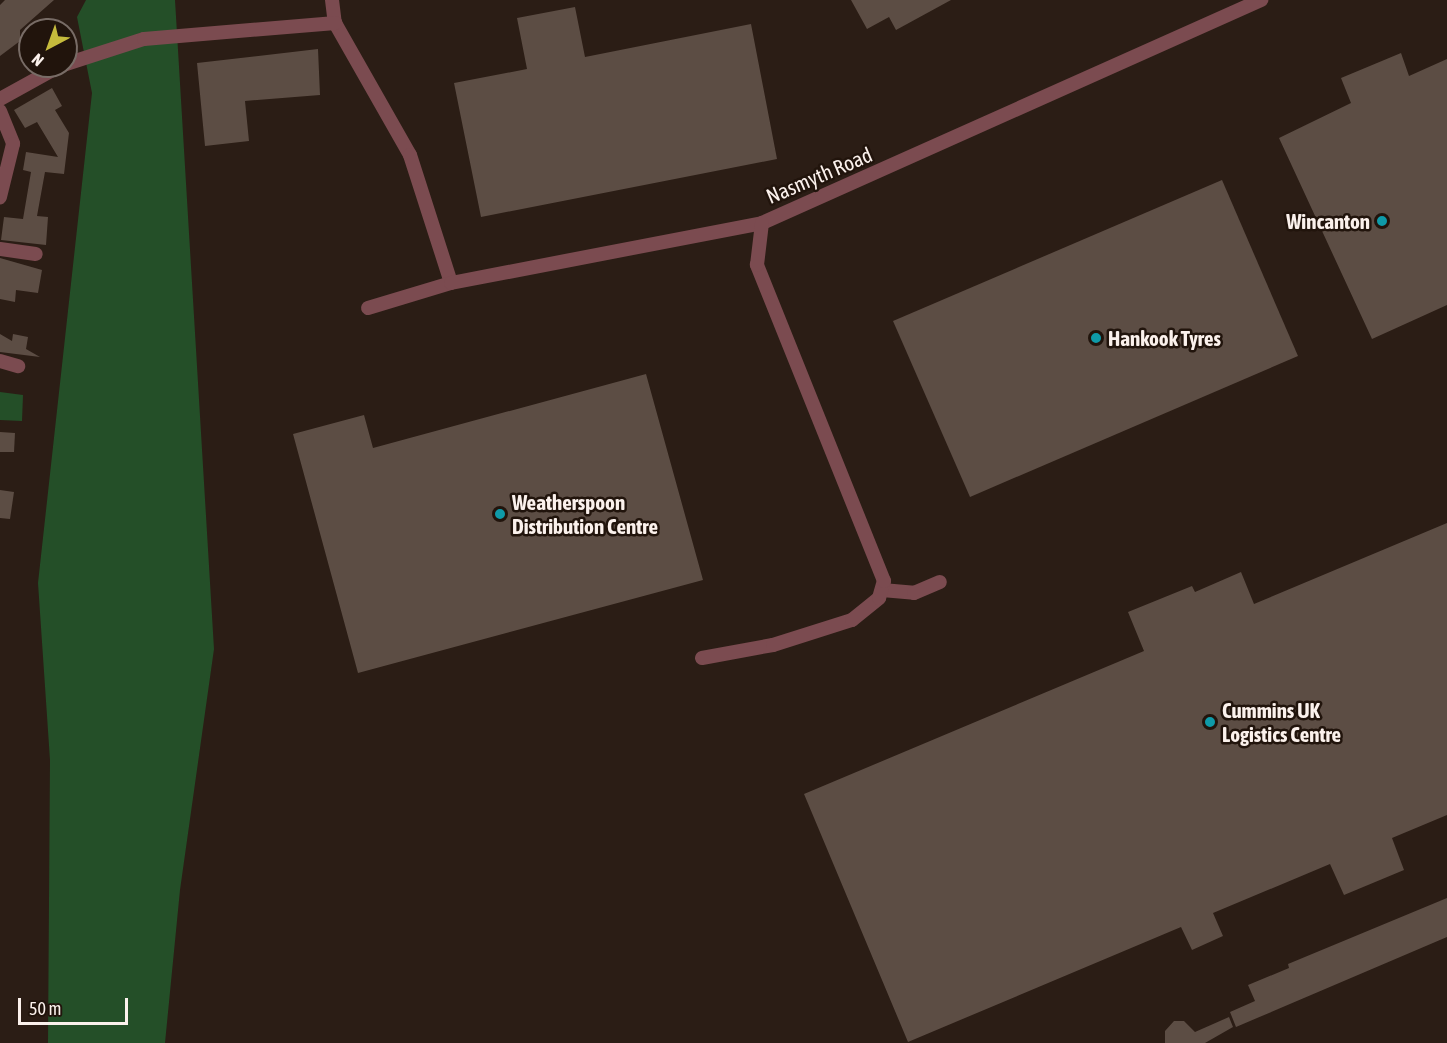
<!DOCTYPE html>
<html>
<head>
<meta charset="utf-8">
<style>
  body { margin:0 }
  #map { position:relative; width:1447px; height:1043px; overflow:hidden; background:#2b1d15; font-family:"Asap Condensed",sans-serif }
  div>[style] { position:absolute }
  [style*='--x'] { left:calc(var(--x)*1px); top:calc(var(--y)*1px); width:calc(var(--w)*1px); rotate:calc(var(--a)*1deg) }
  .green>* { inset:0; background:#244f28 }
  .building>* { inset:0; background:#5c4d44 }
  .street>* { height:14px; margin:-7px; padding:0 7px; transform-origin:7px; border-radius:7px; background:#7b4b50 }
  .dots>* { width:16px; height:16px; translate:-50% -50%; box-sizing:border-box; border:3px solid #21140c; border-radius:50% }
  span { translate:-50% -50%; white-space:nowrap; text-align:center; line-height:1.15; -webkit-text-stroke:5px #21140c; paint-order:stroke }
  .street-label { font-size:21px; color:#fbf1ec }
  .poi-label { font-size:21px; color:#fbf1ec; font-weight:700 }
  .right { translate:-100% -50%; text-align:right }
  .left { translate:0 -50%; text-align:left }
  .north { position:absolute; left:18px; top:18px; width:60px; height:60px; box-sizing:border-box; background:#21140c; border:2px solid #786c66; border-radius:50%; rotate:221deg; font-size:16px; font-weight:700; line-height:24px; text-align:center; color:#fbf1ec }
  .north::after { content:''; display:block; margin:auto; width:21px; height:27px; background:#c6bb3c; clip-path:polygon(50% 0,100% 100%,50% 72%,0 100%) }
  .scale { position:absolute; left:18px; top:998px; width:110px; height:27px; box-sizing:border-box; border:3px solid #fbf1ec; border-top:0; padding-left:8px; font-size:18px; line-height:21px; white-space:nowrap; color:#fbf1ec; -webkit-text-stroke:4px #21140c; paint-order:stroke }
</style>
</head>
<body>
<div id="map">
  <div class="green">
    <div style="clip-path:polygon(86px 0,175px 0,214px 649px,180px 890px,165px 1043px,48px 1043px,50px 760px,38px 583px,92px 93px,77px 17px)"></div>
    <div style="clip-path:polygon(0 392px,23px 395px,22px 421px,0 420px)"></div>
  </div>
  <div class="building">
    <div style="clip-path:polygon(5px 0,54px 0,20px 30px,20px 41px,0 56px,0 5px)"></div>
    <div style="clip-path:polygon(851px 0,951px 0,896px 30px,889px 17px,867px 29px)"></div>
    <div style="clip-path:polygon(575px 7px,585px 57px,751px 24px,777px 159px,481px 217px,454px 83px,527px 69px,517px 18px)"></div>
    <div style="clip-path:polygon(318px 49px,320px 95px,245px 101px,249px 141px,205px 146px,197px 63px)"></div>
    <div style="clip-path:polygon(1401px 53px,1409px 76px,1447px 59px,1447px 305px,1372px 339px,1279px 138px,1351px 103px,1341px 78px)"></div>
    <div style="clip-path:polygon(52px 88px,62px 106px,55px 110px,69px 133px,64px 174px,45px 172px,37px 216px,48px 217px,46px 245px,1px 240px,4px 217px,23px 219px,31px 172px,23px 170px,26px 152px,58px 157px,37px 122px,25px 128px,14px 110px)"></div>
    <div style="clip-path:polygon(1222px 180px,1298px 356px,970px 497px,893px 321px)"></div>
    <div style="clip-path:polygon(0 258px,42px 270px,38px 293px,16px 290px,15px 302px,0 299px)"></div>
    <div style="clip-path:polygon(0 334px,12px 341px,13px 334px,28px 337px,26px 349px,40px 357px,0 352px)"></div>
    <div style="clip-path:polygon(646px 374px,703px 580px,358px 673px,293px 434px,364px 415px,373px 448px)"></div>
    <div style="clip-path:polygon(0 432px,15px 433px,14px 452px,0 452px)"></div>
    <div style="clip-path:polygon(0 490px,14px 492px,10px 519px,0 518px)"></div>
    <div style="clip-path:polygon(1447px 523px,1447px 815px,1392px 838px,1404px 870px,1344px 895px,1330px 864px,1213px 913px,1223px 936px,1192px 950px,1181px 927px,908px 1042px,804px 794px,1144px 651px,1128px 612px,1192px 586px,1195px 592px,1241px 572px,1254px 604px)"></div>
    <div style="clip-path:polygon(1447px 898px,1447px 937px,1236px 1027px,1230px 1012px,1255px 1001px,1248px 985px,1289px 968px,1288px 964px)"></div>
    <div style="clip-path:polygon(1229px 1017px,1233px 1027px,1205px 1043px,1165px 1043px,1165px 1031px,1174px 1021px,1184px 1021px,1195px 1032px)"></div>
  </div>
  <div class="street">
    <div style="--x:332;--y:0;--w:23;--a:83"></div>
    <div style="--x:335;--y:23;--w:152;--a:60.4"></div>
    <div style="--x:410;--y:155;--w:134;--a:72.2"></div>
    <div style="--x:66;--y:64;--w:82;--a:-17.8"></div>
    <div style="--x:144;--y:39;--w:192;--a:-4.8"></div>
    <div style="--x:0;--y:99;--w:68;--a:-28.8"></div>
    <div style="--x:0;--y:111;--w:35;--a:68"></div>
    <div style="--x:13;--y:144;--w:55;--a:103.8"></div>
    <div style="--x:0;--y:249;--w:36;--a:8"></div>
    <div style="--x:368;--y:308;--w:87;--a:-16.8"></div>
    <div style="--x:451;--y:283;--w:317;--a:-10.9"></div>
    <div style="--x:762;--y:223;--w:547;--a:-24.08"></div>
    <div style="--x:0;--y:361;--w:19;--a:16"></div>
    <div style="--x:882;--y:590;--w:32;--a:5"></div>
    <div style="--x:914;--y:593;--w:28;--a:-23"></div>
    <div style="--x:702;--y:658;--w:72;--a:-10.4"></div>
    <div style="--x:773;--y:645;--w:83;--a:-17.6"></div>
    <div style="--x:852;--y:620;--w:35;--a:-39"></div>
    <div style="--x:879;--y:598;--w:18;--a:-74"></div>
    <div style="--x:884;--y:581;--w:341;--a:-111.9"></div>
    <div style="--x:757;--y:265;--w:42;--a:-83.2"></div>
  </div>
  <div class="dots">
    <div style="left:1382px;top:221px;background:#0f9aa8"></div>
    <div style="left:1096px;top:338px;background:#0f9aa8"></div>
    <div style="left:500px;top:514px;background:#0f9aa8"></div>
    <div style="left:1210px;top:722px;background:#0f9aa8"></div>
  </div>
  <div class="street-label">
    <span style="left:819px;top:175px;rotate:-23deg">Nasmyth Road</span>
  </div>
  <div class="poi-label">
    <span class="right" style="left:1370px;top:221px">Wincanton</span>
    <span class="left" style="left:1108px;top:338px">Hankook Tyres</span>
    <span class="left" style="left:512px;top:514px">Weatherspoon<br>Distribution Centre</span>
    <span class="left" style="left:1222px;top:722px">Cummins UK<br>Logistics Centre</span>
  </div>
  <div class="north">N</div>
  <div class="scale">50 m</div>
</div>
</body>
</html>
